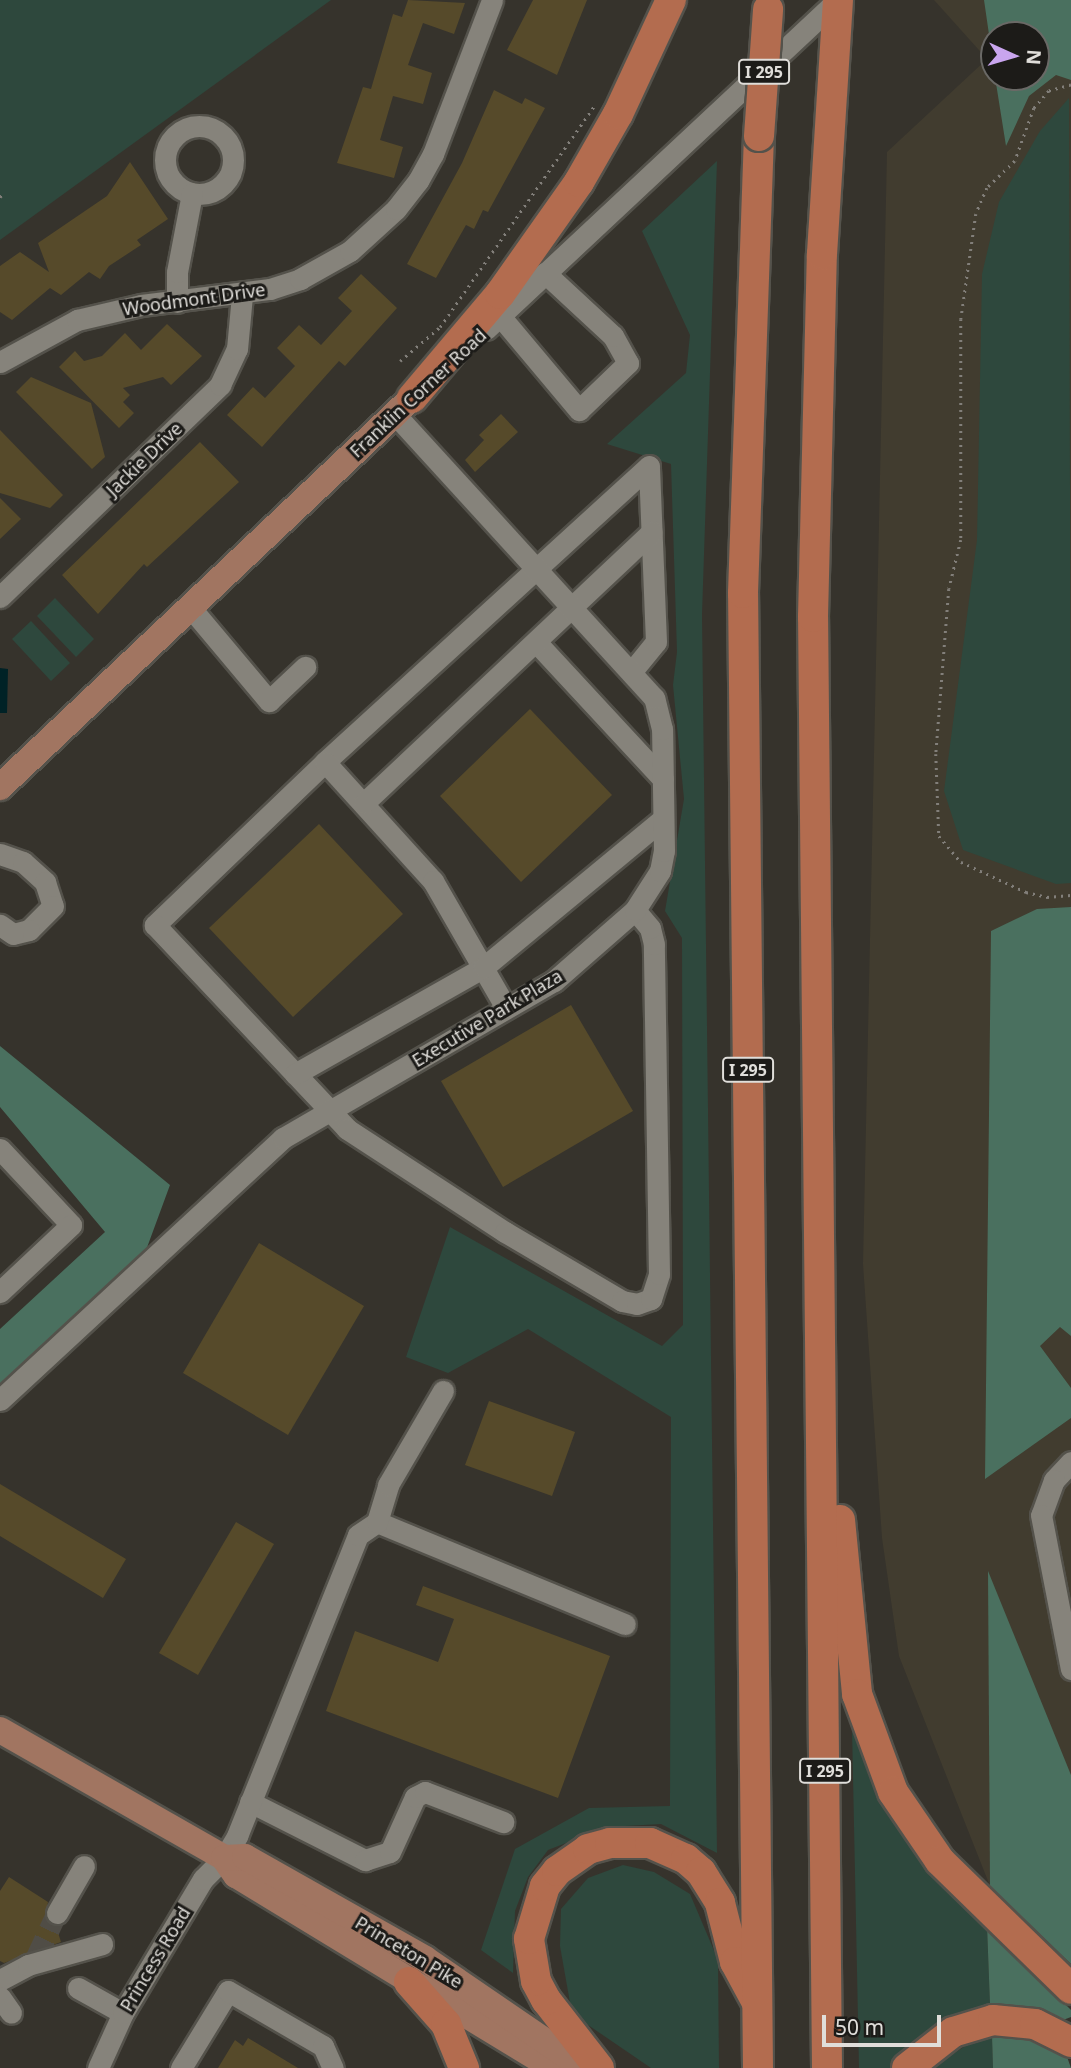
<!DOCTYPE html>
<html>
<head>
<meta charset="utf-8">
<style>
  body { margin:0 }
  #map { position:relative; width:1071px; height:2068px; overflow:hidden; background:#36332c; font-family:"Noto Sans",sans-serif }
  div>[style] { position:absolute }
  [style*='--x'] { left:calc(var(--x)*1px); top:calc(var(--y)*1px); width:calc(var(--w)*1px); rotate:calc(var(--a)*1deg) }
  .built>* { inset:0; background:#413c2f }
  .green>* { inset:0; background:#2e483d }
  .forest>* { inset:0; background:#4a705f }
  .water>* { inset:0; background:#002226 }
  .building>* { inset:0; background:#564a2a }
  .minor-tunnel>* { height:21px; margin-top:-10.5px; transform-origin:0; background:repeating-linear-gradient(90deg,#504d46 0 21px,transparent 0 31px) }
  .path>* { height:2.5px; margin-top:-1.25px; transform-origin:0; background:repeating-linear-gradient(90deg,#827f7a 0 2px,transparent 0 7px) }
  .roads { filter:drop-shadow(2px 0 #54524b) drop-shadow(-2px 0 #54524b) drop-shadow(0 2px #54524b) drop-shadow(0 -2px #54524b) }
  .minor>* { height:21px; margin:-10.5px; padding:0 10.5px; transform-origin:10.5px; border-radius:10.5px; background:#86837b }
  .minor>.ring { margin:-10.5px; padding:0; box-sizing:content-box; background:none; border:21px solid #86837b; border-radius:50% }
  .major>* { height:26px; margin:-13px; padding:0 13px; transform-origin:13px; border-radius:13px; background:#a17561 }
  .highway>* { height:30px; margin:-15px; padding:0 15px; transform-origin:15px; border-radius:15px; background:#b36c4f }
  .bridges { filter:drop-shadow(2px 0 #54524b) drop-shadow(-2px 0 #54524b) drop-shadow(0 2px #54524b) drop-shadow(0 -2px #54524b) }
  .highway-bridge>* { height:30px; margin:-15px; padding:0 15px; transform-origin:15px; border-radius:15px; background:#b36c4f }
  span { translate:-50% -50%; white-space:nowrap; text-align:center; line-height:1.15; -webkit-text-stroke:6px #1c1b18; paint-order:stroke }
  .shield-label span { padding:2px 5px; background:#1c1b18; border:2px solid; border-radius:5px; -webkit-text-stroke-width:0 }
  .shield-label { font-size:16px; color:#e0deda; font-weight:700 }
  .street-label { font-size:18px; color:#e0deda }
  .north { position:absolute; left:980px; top:21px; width:70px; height:70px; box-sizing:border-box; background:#1c1b18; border:2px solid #6a6966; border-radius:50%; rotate:94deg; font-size:19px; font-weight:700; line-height:28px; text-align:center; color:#e0deda }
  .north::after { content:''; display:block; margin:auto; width:24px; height:32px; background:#c9a5ee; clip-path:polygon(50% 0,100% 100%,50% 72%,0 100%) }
  .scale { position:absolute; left:822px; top:2015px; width:119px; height:32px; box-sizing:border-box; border:4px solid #e0deda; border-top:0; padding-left:9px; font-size:21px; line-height:24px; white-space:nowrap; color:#e0deda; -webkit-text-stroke:5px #1c1b18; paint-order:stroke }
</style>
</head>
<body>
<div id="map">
  <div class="built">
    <div style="clip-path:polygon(evenodd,934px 0,1071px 0,1071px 1964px,990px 1886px,899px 1656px,882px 1538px,863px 1264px,887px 152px,987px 59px,934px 0,994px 35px,1036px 35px,1036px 77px,994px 77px,994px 35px)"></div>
  </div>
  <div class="green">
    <div style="clip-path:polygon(0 0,331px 0,0 240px)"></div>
    <div style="clip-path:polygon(1069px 98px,1071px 883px,1056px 884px,963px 850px,944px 791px,977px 540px,982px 274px,999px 202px,1040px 131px)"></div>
    <div style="clip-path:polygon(717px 161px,702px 615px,717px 1853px,661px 1824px,607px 1827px,548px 1850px,528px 1877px,515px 1911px,513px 1973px,481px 1950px,515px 1849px,589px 1808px,670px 1806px,671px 1417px,528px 1329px,448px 1373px,406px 1357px,450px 1227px,662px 1346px,683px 1325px,682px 938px,665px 911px,684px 799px,673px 685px,677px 652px,671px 464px,607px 444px,686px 373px,690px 335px,642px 231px)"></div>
    <div style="clip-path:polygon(55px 598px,94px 639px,76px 657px,37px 616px)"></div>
    <div style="clip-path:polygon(31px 621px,70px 663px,51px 681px,12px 639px)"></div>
    <div style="clip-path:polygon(852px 1728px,904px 1837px,987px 1926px,990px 2005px,953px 2015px,922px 2034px,891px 2068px,859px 2068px)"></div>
    <div style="clip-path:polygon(623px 1865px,654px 1872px,690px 1894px,718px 1960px,719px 2068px,651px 2068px,572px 2014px,560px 1946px,561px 1909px,588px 1878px)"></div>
    <div style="clip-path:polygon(992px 2037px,993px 2068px,932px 2068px,968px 2044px)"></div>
  </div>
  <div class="forest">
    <div style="clip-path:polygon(984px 0,1071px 0,1071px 80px,1056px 75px,1029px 96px,1006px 146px,995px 77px,1036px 77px,1036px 35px,994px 35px,994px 69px)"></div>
    <div style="clip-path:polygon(1071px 907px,1071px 1336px,1060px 1327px,1040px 1346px,1071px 1388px,1071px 1418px,985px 1479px,991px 931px,1037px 909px)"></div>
    <div style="clip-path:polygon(0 1046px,170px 1185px,138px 1272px,0 1393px,0 1329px,105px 1232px,0 1107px)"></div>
    <div style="clip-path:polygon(988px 1571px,1071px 1775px,1071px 1964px,990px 1886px)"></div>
    <div style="clip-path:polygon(987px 1926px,1071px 2010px,1071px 2017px,1063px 2020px,1030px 2007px,990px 2005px)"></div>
    <div style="clip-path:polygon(1016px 2036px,1042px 2041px,1066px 2054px,1071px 2068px,993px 2068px,992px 2037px)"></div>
  </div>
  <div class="water">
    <div style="clip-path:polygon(0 668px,8px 669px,7px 713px,0 713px)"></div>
  </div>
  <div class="building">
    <div style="clip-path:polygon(408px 0,465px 3px,454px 34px,423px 23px,408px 65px,432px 73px,423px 104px,393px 96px,380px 140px,403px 147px,394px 178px,337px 163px,363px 87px,371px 89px,393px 14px,402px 17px)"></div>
    <div style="clip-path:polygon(533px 0,587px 0,557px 75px,507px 50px)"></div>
    <div style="clip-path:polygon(494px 90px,522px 104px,525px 98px,545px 108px,488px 212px,483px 210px,474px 229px,466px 225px,436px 278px,407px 264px,462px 163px)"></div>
    <div style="clip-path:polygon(130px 162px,168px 219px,137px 240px,141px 245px,109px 266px,100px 279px,89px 272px,61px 295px,50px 288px,12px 320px,0 312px,0 266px,20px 252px,49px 272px,38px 243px,107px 196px)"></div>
    <div style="clip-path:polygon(361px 274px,397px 308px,345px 366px,339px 361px,262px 447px,227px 415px,253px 387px,265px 398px,295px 366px,277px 348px,299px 325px,321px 345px,352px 311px,338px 298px)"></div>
    <div style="clip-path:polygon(167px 324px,202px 356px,171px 385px,163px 377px,123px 388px,130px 395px,123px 402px,134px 413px,119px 428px,59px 367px,75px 351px,84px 361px,102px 356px,125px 333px,141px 350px)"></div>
    <div style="clip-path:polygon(31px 377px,91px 403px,105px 457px,92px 469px,16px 392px)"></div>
    <div style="clip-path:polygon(501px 414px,518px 432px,475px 472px,465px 460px,484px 440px,479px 435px)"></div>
    <div style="clip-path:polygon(0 430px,63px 495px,50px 508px,0 493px)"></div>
    <div style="clip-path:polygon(200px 442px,239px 482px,147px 567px,144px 564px,98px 614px,62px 575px)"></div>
    <div style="clip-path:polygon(0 498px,21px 519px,0 539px)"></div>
    <div style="clip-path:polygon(530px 709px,612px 795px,521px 882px,440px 796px)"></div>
    <div style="clip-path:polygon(319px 824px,403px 914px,293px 1017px,209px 928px)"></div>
    <div style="clip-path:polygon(571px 1005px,633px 1111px,503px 1187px,441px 1081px)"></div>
    <div style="clip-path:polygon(259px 1243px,364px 1306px,288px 1435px,183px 1373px)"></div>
    <div style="clip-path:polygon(489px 1401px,575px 1432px,552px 1496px,465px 1465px)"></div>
    <div style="clip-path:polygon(0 1484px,126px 1559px,103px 1598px,0 1536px)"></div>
    <div style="clip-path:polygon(236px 1522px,274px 1544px,198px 1675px,159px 1653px)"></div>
    <div style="clip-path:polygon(423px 1586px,610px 1656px,558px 1798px,326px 1711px,355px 1631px,438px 1662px,454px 1619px,416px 1605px)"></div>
    <div style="clip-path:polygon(9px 1877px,48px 1902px,45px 1919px,56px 1926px,61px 1942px,4px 1963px,0 1961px,0 1891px)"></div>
    <div style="clip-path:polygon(248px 2038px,298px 2068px,218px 2068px,235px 2040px,243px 2046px)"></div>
  </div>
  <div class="minor-tunnel">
    <div style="--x:36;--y:1958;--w:50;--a:-65"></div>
  </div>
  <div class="path">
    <div style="--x:1071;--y:85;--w:23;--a:165"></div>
    <div style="--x:1049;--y:91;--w:23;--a:131"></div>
    <div style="--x:1034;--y:108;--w:56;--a:109.7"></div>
    <div style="--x:1015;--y:161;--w:39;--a:136"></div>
    <div style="--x:987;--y:188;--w:28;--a:113"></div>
    <div style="--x:976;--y:214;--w:106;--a:98.1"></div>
    <div style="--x:961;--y:319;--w:221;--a:90"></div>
    <div style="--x:961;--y:540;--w:50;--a:103.8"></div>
    <div style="--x:949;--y:589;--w:166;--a:94.5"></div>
    <div style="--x:936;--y:754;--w:82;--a:87.9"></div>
    <div style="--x:939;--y:836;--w:34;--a:50"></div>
    <div style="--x:961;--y:862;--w:72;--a:24.8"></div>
    <div style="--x:1026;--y:892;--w:22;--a:13"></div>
    <div style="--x:1047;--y:897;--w:24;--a:-5"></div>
    <div style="--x:0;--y:197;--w:3;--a:-45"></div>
    <div style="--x:400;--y:361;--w:52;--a:-40.4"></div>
    <div style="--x:440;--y:327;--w:271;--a:-55.1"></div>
  </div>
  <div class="roads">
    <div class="minor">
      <div class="ring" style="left:165px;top:126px;width:47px;height:47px"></div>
      <div style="--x:177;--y:302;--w:30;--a:-90"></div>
      <div style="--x:177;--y:272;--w:80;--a:-79.2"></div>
      <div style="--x:500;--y:316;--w:123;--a:50"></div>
      <div style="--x:579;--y:410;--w:68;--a:-43.8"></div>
      <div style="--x:628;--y:363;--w:31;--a:-119"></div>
      <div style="--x:613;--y:336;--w:93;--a:-137.2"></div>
      <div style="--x:486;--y:329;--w:481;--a:-43.1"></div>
      <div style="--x:0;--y:362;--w:88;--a:-28.6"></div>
      <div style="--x:77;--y:320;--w:66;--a:-13.2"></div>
      <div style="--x:141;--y:305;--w:130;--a:-7.1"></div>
      <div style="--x:270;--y:289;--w:32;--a:-18"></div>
      <div style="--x:300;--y:279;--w:57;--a:-29.2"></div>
      <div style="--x:350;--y:251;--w:62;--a:-42.4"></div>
      <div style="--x:396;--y:209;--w:36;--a:-52"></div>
      <div style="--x:418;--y:181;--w:31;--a:-61"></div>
      <div style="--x:433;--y:154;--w:165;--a:-69"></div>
      <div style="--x:0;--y:597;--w:306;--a:-43.9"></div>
      <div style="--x:220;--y:385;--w:40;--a:-65"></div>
      <div style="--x:237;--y:349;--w:54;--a:-84.7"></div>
      <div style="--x:190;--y:607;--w:123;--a:50"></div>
      <div style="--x:269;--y:701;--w:50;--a:-43.4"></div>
      <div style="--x:536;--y:642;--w:187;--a:47.2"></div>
      <div style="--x:633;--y:670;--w:36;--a:-51"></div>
      <div style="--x:656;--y:642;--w:176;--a:-92.3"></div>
      <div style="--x:649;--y:466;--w:439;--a:137.6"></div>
      <div style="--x:325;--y:762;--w:236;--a:136.2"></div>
      <div style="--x:155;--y:925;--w:280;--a:46.7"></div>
      <div style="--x:347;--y:1129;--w:189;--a:33.1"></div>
      <div style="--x:505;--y:1232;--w:136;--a:30.5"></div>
      <div style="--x:622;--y:1301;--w:15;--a:11"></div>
      <div style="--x:637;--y:1304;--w:15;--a:-20"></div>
      <div style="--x:651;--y:1299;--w:26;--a:-72"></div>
      <div style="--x:659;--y:1274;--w:330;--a:-90.9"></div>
      <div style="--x:654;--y:944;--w:16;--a:-104"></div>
      <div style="--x:650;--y:928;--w:23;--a:-130"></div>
      <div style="--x:325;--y:762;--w:161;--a:47.8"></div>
      <div style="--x:433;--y:881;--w:146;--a:60.1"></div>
      <div style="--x:364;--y:803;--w:395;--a:-43.3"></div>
      <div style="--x:0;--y:854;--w:24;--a:19"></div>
      <div style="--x:23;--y:862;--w:30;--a:42"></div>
      <div style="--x:45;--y:882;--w:25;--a:72"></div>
      <div style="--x:53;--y:906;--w:34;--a:135"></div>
      <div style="--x:29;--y:930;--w:16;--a:166"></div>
      <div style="--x:13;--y:934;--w:16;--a:-145"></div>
      <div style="--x:295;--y:1074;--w:217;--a:-29.5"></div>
      <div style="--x:484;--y:967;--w:232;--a:-39.6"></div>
      <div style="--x:0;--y:1149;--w:104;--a:46.9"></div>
      <div style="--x:71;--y:1225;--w:98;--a:136.7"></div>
      <div style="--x:0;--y:1400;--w:386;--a:-42.8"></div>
      <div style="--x:283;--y:1138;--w:313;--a:-30.1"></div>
      <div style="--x:554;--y:981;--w:108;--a:-41.2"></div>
      <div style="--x:635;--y:910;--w:46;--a:-57.3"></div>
      <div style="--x:660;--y:871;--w:20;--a:-79"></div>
      <div style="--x:664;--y:851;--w:122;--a:-90.9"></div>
      <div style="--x:662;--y:729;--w:32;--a:-104"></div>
      <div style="--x:654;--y:698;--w:384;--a:-132.4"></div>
      <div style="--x:1071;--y:1462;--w:25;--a:133"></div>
      <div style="--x:1054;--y:1480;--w:37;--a:110"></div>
      <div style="--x:1041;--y:1515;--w:157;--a:79"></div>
      <div style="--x:377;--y:1522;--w:268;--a:22.4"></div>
      <div style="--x:250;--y:1802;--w:129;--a:26.8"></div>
      <div style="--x:365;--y:1860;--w:26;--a:-18"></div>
      <div style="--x:390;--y:1852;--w:60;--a:-65.6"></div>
      <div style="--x:415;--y:1797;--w:11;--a:-27"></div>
      <div style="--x:425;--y:1792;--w:84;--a:21"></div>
      <div style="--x:57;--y:1913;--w:54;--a:-60.1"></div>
      <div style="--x:0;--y:1980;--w:32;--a:-28"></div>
      <div style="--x:28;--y:1965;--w:77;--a:-15.8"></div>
      <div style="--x:78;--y:1988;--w:51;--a:29.1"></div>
      <div style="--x:0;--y:1997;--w:19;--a:55"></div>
      <div style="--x:98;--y:2068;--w:60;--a:-65.6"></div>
      <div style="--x:123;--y:2013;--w:156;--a:-59.2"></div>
      <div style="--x:203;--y:1879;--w:30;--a:-45"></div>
      <div style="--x:224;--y:1858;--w:26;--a:-59"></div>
      <div style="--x:237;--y:1836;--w:324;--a:-68.1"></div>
      <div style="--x:358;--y:1535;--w:23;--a:-34"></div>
      <div style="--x:377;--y:1522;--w:39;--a:-73"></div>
      <div style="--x:388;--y:1485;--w:109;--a:-59.7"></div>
      <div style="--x:181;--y:2068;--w:90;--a:-58.6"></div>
      <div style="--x:228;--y:1991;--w:110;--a:30.1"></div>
      <div style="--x:323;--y:2046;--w:24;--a:66"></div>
    </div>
    <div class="major">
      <div style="--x:0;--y:787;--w:567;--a:-43.36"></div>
      <div style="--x:0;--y:1730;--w:258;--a:29.7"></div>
      <div style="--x:224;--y:1858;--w:21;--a:55"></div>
      <div style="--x:236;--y:1875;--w:371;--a:31.3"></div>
      <div style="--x:224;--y:1858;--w:21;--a:-3"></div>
      <div style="--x:245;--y:1857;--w:207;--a:29.5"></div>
      <div style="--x:425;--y:1959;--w:193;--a:34.4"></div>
    </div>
    <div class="highway">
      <div style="--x:412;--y:398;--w:136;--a:-49.8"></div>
      <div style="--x:500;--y:294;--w:137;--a:-54.8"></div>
      <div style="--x:579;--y:182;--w:78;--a:-60.2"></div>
      <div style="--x:618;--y:114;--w:126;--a:-65.1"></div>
      <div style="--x:840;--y:1520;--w:175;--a:84.4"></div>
      <div style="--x:857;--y:1694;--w:104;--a:69.8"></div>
      <div style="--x:893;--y:1792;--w:83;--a:55.7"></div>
      <div style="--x:940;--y:1861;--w:183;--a:44.3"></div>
      <div style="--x:409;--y:1982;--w:56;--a:48.6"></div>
      <div style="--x:446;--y:2024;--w:48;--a:67.8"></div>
      <div style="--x:599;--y:2068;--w:86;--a:-127.9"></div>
      <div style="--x:546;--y:2000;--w:21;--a:-118"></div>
      <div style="--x:536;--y:1981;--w:43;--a:-99.5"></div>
      <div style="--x:529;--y:1939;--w:55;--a:-73.2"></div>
      <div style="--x:545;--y:1886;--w:19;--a:-51"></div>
      <div style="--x:557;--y:1871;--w:38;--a:-35"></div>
      <div style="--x:588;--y:1849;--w:23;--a:-15"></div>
      <div style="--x:610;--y:1843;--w:40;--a:0"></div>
      <div style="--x:650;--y:1843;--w:39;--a:24"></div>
      <div style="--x:686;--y:1859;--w:20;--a:41"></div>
      <div style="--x:701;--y:1872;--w:36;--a:58"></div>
      <div style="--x:720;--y:1903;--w:61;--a:75.7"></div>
      <div style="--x:735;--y:1962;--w:44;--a:61.7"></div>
      <div style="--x:758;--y:2068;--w:1475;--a:-90.58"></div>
      <div style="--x:743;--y:593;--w:457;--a:-88"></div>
      <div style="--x:827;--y:2068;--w:1451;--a:-90.55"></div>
      <div style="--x:813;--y:617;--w:363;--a:-88.6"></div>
      <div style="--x:822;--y:254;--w:255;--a:-86.4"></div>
      <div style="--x:907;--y:2068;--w:58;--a:-38"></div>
      <div style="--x:953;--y:2032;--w:42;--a:-16.7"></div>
      <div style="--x:993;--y:2020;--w:42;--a:5.4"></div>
      <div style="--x:1035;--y:2024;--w:40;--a:26.6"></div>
    </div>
  </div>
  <div class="bridges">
    <div class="highway-bridge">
      <div style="--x:759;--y:136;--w:127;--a:-85.9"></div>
    </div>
  </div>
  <div class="shield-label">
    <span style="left:764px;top:72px">I 295</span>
    <span style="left:748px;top:1070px">I 295</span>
    <span style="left:825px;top:1771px">I 295</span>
  </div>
  <div class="street-label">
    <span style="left:194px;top:299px;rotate:-8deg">Woodmont Drive</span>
    <span style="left:418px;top:393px;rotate:-43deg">Franklin Corner Road</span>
    <span style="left:144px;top:459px;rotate:-44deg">Jackie Drive</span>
    <span style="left:487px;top:1018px;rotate:-31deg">Executive Park Plaza</span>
    <span style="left:409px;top:1952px;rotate:31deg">Princeton Pike</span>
    <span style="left:155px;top:1959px;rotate:-59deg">Princess Road</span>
  </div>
  <div class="north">N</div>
  <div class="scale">50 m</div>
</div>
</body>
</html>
